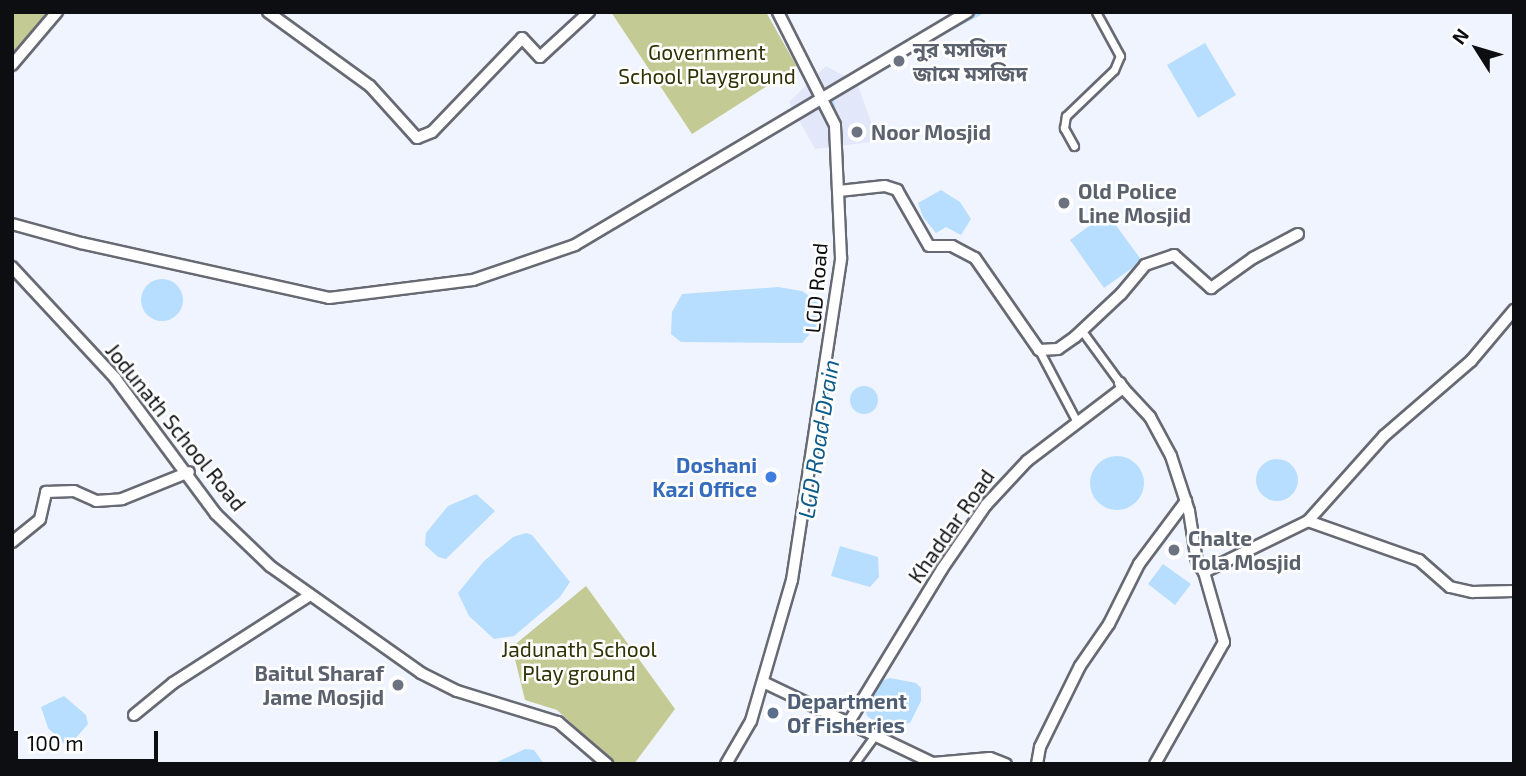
<!DOCTYPE html>
<html>
<head>
<meta charset="utf-8">
<style>
  body { margin:0 }
  #map { position:relative; width:1526px; height:776px; overflow:hidden; background:#f0f4fe; font-family:"Exo 2","Noto Sans Bengali",sans-serif }
  div>[style] { position:absolute }
  [style*='--x'] { left:calc(var(--x)*1px); top:calc(var(--y)*1px); width:calc(var(--w)*1px); rotate:calc(var(--a)*1deg) }
  .built>* { inset:0; background:#e2e7f9 }
  .green>* { inset:0; background:#c4ca93 }
  .water>* { inset:0; background:#b7defe }
  .round { border-radius:50% }
  .stream>* { height:2.5px; margin:-1.25px; padding:0 1.25px; transform-origin:1.25px; border-radius:1.25px; background:#b7defe }
  .roads { filter:drop-shadow(2px 0 #676a73) drop-shadow(-2px 0 #676a73) drop-shadow(0 2px #676a73) drop-shadow(0 -2px #676a73) }
  .street>* { height:7px; margin:-3.5px; padding:0 3.5px; transform-origin:3.5px; border-radius:3.5px; background:#fff }
  .secondary>* { height:10px; margin:-5px; padding:0 5px; transform-origin:5px; border-radius:5px; background:#fff }
  .dots>* { width:19px; height:19px; translate:-50% -50%; box-sizing:border-box; border:4px solid #fff; border-radius:50% }
  span { translate:-50% -50%; white-space:nowrap; text-align:center; line-height:1.15; -webkit-text-stroke:5px #fff; paint-order:stroke }
  .worship-label { font-size:21px; color:#5b616d; font-weight:700 }
  .left { translate:0 -50%; text-align:left }
  .right { translate:-100% -50%; text-align:right }
  .park-label { font-size:21px; color:#2f3204 }
  .street-label { font-size:21px; color:#0d0e11 }
  .shop-label { font-size:21px; color:#366cbe; font-weight:700 }
  .service-label { font-size:21px; color:#4e5e75; font-weight:700 }
  .water-label { font-size:23px; color:#0c5b8b; font-style:italic }
  .frame { position:absolute; inset:0; border:14px solid #0d0e11; pointer-events:none }
  .north { position:absolute; left:1442px; top:14px; width:70px; height:70px; -webkit-text-stroke:5px #fff; paint-order:stroke; rotate:307deg; font-size:19px; font-weight:700; line-height:28px; text-align:center; color:#0d0e11 }
  .north::after { content:''; display:block; margin:auto; width:24px; height:32px; background:#0d0e11; clip-path:polygon(50% 0,100% 100%,50% 72%,0 100%) }
  .scale { position:absolute; left:14px; top:731px; width:144px; height:32px; box-sizing:border-box; border:4px solid #0d0e11; border-top:0; padding-left:9px; font-size:21px; line-height:24px; white-space:nowrap; color:#0d0e11; -webkit-text-stroke:5px #fff; paint-order:stroke }
</style>
</head>
<body>
<div id="map">
  <div class="built">
    <div style="clip-path:polygon(826px 66px,857px 83px,878px 141px,815px 149px,789px 102px)"></div>
  </div>
  <div class="green">
    <div style="clip-path:polygon(12px 12px,54px 12px,12px 61px)"></div>
    <div style="clip-path:polygon(611px 12px,766px 12px,797px 67px,692px 134px)"></div>
    <div style="clip-path:polygon(586px 586px,675px 709px,634px 764px,616px 764px,557px 710px,525px 700px,512px 647px)"></div>
  </div>
  <div class="water">
    <div style="clip-path:polygon(1205px 43px,1236px 95px,1198px 118px,1167px 65px)"></div>
    <div style="clip-path:polygon(941px 190px,960px 202px,971px 219px,961px 235px,946px 227px,936px 233px,923px 217px,918px 203px)"></div>
    <div style="clip-path:polygon(1107px 213px,1142px 261px,1104px 288px,1070px 240px)"></div>
    <div class="round" style="left:141px;top:279px;width:42px;height:42px"></div>
    <div style="clip-path:polygon(778px 287px,802px 291px,820px 304px,821px 321px,802px 343px,681px 342px,671px 334px,672px 312px,682px 294px)"></div>
    <div class="round" style="left:850px;top:386px;width:28px;height:28px"></div>
    <div class="round" style="left:1090px;top:456px;width:54px;height:54px"></div>
    <div class="round" style="left:1256px;top:459px;width:42px;height:42px"></div>
    <div style="clip-path:polygon(476px 494px,495px 511px,446px 559px,438px 557px,425px 545px,426px 533px,448px 506px)"></div>
    <div style="clip-path:polygon(526px 533px,532px 535px,570px 582px,560px 597px,514px 636px,494px 639px,469px 616px,458px 593px,484px 561px,513px 537px)"></div>
    <div style="clip-path:polygon(840px 546px,878px 557px,879px 577px,870px 587px,831px 576px)"></div>
    <div style="clip-path:polygon(1163px 564px,1191px 584px,1175px 605px,1148px 584px)"></div>
    <div style="clip-path:polygon(890px 678px,916px 683px,921px 688px,921px 701px,910px 723px,881px 726px,867px 716px,864px 704px,878px 682px)"></div>
    <div style="clip-path:polygon(64px 696px,86px 715px,88px 724px,68px 747px,48px 728px,41px 707px)"></div>
    <div style="clip-path:polygon(525px 749px,534px 750px,544px 764px,493px 764px)"></div>
  </div>
  <div class="stream">
    <div style="--x:946;--y:31;--w:38;--a:-28"></div>
    <div style="--x:832;--y:98;--w:17;--a:80"></div>
    <div style="--x:1092;--y:339;--w:36;--a:54"></div>
    <div style="--x:821;--y:422;--w:46;--a:-81.2"></div>
    <div style="--x:814;--y:470;--w:28;--a:-82"></div>
  </div>
  <div class="roads">
    <div class="street">
      <div style="--x:1074;--y:146;--w:21;--a:-119"></div>
      <div style="--x:1064;--y:128;--w:12;--a:-81"></div>
      <div style="--x:1066;--y:116;--w:66;--a:-43.8"></div>
      <div style="--x:1114;--y:70;--w:15;--a:-67"></div>
      <div style="--x:1120;--y:56;--w:50;--a:-118.6"></div>
      <div style="--x:1082;--y:331;--w:64;--a:53.8"></div>
      <div style="--x:1039;--y:350;--w:81;--a:62.2"></div>
      <div style="--x:854;--y:764;--w:36;--a:-54"></div>
    </div>
    <div class="secondary">
      <div style="--x:268;--y:12;--w:126;--a:36"></div>
      <div style="--x:370;--y:86;--w:70;--a:47.9"></div>
      <div style="--x:417;--y:138;--w:16;--a:-22"></div>
      <div style="--x:432;--y:132;--w:130;--a:-46.2"></div>
      <div style="--x:522;--y:38;--w:26;--a:47"></div>
      <div style="--x:540;--y:57;--w:67;--a:-42.6"></div>
      <div style="--x:12;--y:65;--w:70;--a:-49.7"></div>
      <div style="--x:839;--y:191;--w:46;--a:-6.2"></div>
      <div style="--x:885;--y:186;--w:13;--a:18"></div>
      <div style="--x:897;--y:190;--w:64;--a:60.3"></div>
      <div style="--x:929;--y:246;--w:23;--a:0"></div>
      <div style="--x:952;--y:246;--w:26;--a:28"></div>
      <div style="--x:975;--y:258;--w:112;--a:55.2"></div>
      <div style="--x:1039;--y:350;--w:19;--a:-3"></div>
      <div style="--x:1058;--y:349;--w:21;--a:-35"></div>
      <div style="--x:1075;--y:337;--w:63;--a:-43.1"></div>
      <div style="--x:1121;--y:294;--w:38;--a:-50"></div>
      <div style="--x:1145;--y:265;--w:31;--a:-19"></div>
      <div style="--x:1174;--y:255;--w:50;--a:41.7"></div>
      <div style="--x:1211;--y:288;--w:52;--a:-35.5"></div>
      <div style="--x:1253;--y:258;--w:51;--a:-28.1"></div>
      <div style="--x:12;--y:224;--w:72;--a:15.4"></div>
      <div style="--x:81;--y:243;--w:254;--a:12.5"></div>
      <div style="--x:329;--y:298;--w:145;--a:-7.1"></div>
      <div style="--x:473;--y:280;--w:108;--a:-18.9"></div>
      <div style="--x:575;--y:245;--w:457;--a:-30.7"></div>
      <div style="--x:12;--y:267;--w:151;--a:47.1"></div>
      <div style="--x:115;--y:378;--w:169;--a:53.4"></div>
      <div style="--x:216;--y:514;--w:75;--a:43.9"></div>
      <div style="--x:270;--y:566;--w:185;--a:35.3"></div>
      <div style="--x:421;--y:673;--w:40;--a:26.6"></div>
      <div style="--x:457;--y:691;--w:106;--a:17.1"></div>
      <div style="--x:558;--y:722;--w:65;--a:40.6"></div>
      <div style="--x:1123;--y:388;--w:40;--a:47"></div>
      <div style="--x:1150;--y:417;--w:44;--a:61.7"></div>
      <div style="--x:1171;--y:456;--w:58;--a:71.9"></div>
      <div style="--x:1189;--y:511;--w:52;--a:81.1"></div>
      <div style="--x:1197;--y:562;--w:12;--a:55"></div>
      <div style="--x:1204;--y:572;--w:73;--a:74.1"></div>
      <div style="--x:1224;--y:642;--w:140;--a:119.5"></div>
      <div style="--x:1308;--y:521;--w:114;--a:-48.2"></div>
      <div style="--x:1384;--y:436;--w:115;--a:-40.8"></div>
      <div style="--x:1471;--y:361;--w:67;--a:-49.9"></div>
      <div style="--x:12;--y:542;--w:36;--a:-39"></div>
      <div style="--x:40;--y:519;--w:28;--a:-77"></div>
      <div style="--x:46;--y:492;--w:28;--a:-2"></div>
      <div style="--x:74;--y:491;--w:24;--a:24"></div>
      <div style="--x:96;--y:501;--w:26;--a:-4"></div>
      <div style="--x:122;--y:499;--w:72;--a:-21.9"></div>
      <div style="--x:1204;--y:572;--w:116;--a:-26.1"></div>
      <div style="--x:1308;--y:521;--w:118;--a:19.4"></div>
      <div style="--x:1419;--y:560;--w:41;--a:41.1"></div>
      <div style="--x:1450;--y:587;--w:23;--a:13"></div>
      <div style="--x:1472;--y:592;--w:42;--a:-1.4"></div>
      <div style="--x:763;--y:682;--w:188;--a:25.5"></div>
      <div style="--x:933;--y:763;--w:57;--a:-5"></div>
      <div style="--x:990;--y:758;--w:17;--a:21"></div>
      <div style="--x:134;--y:715;--w:50;--a:-39.4"></div>
      <div style="--x:173;--y:683;--w:163;--a:-32.7"></div>
      <div style="--x:849;--y:722;--w:179;--a:-58.7"></div>
      <div style="--x:942;--y:569;--w:78;--a:-55.5"></div>
      <div style="--x:986;--y:505;--w:60;--a:-47"></div>
      <div style="--x:1027;--y:461;--w:121;--a:-37.2"></div>
      <div style="--x:1123;--y:388;--w:6;--a:-121"></div>
      <div style="--x:726;--y:764;--w:50;--a:-59.8"></div>
      <div style="--x:751;--y:721;--w:147;--a:-73.8"></div>
      <div style="--x:792;--y:580;--w:326;--a:-81.3"></div>
      <div style="--x:841;--y:258;--w:133;--a:-92.6"></div>
      <div style="--x:835;--y:125;--w:127;--a:-116.8"></div>
      <div style="--x:1037;--y:764;--w:17;--a:-80"></div>
      <div style="--x:1040;--y:747;--w:90;--a:-63.7"></div>
      <div style="--x:1080;--y:666;--w:51;--a:-55.4"></div>
      <div style="--x:1109;--y:624;--w:67;--a:-63.4"></div>
      <div style="--x:1139;--y:564;--w:79;--a:-53.3"></div>
    </div>
  </div>
  <div class="dots">
    <div style="left:899px;top:61px;background:#6b7280"></div>
    <div style="left:857px;top:132px;background:#6b7280"></div>
    <div style="left:1064px;top:203px;background:#6b7280"></div>
    <div style="left:771px;top:477px;background:#3f7fe0"></div>
    <div style="left:1174px;top:550px;background:#6b7280"></div>
    <div style="left:398px;top:685px;background:#6b7280"></div>
    <div style="left:773px;top:713px;background:#5c6f8a"></div>
  </div>
  <div class="worship-label">
    <span class="left" style="left:913px;top:61px">নুর মসজিদ<br>জামে মসজিদ</span>
    <span class="left" style="left:871px;top:132px">Noor Mosjid</span>
    <span class="left" style="left:1078px;top:203px">Old Police<br>Line Mosjid</span>
    <span class="left" style="left:1188px;top:550px">Chalte<br>Tola Mosjid</span>
    <span class="right" style="left:384px;top:685px">Baitul Sharaf<br>Jame Mosjid</span>
  </div>
  <div class="park-label">
    <span style="left:707px;top:64px">Government<br>School Playground</span>
    <span style="left:579px;top:661px">Jadunath School<br>Play ground</span>
  </div>
  <div class="street-label">
    <span style="left:816px;top:288px;rotate:-85deg">LGD Road</span>
    <span style="left:176px;top:427px;rotate:51deg">Jodunath School Road</span>
    <span style="left:951px;top:526px;rotate:-55deg">Khaddar Road</span>
  </div>
  <div class="shop-label">
    <span class="right" style="left:757px;top:477px">Doshani<br>Kazi Office</span>
  </div>
  <div class="service-label">
    <span class="left" style="left:787px;top:713px">Department<br>Of Fisheries</span>
  </div>
  <div class="water-label">
    <span style="left:818px;top:439px;rotate:-81deg">LGD Road Drain</span>
  </div>
  <div class="frame"></div>
  <div class="north">N</div>
  <div class="scale">100 m</div>
</div>
</body>
</html>
